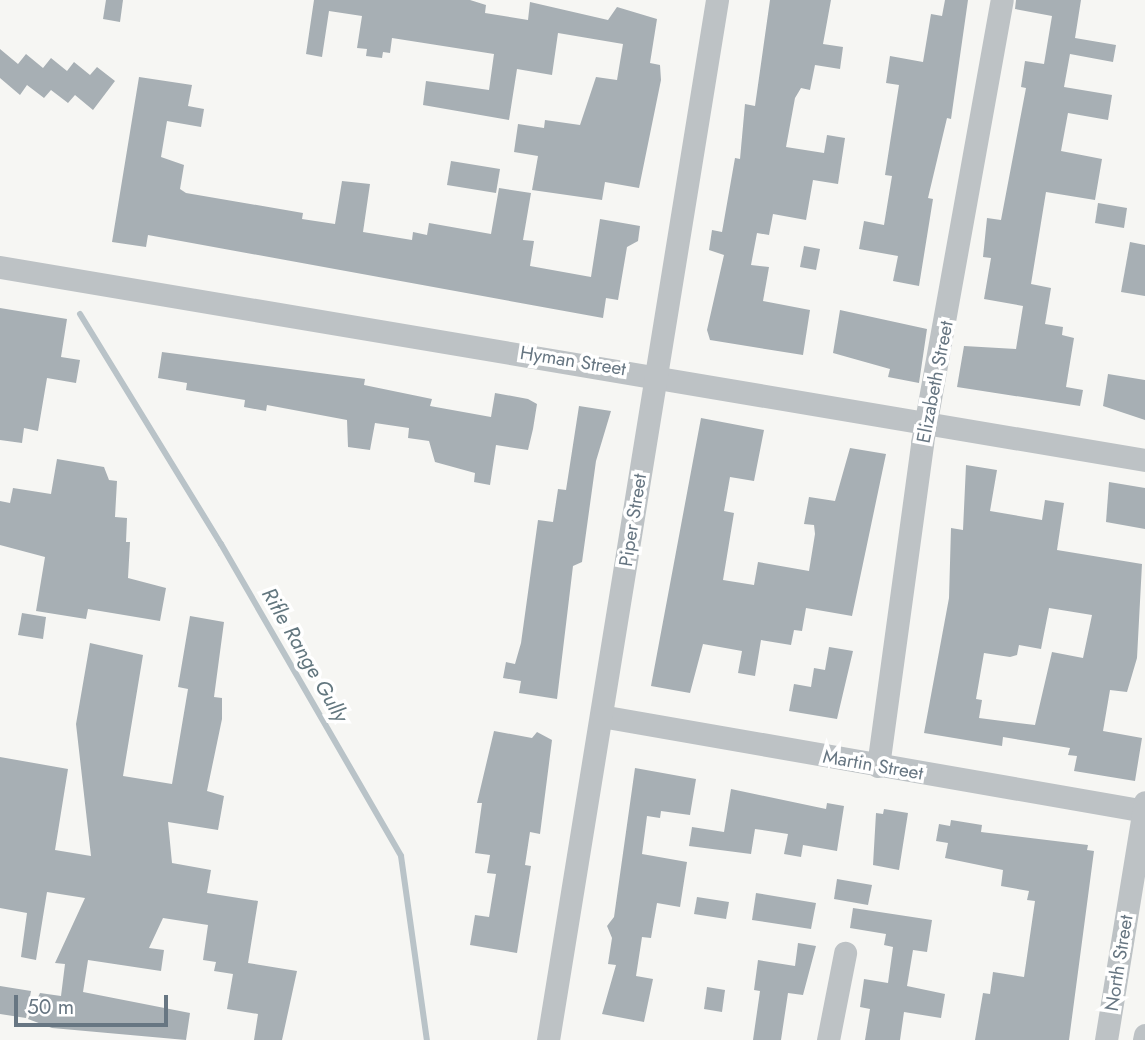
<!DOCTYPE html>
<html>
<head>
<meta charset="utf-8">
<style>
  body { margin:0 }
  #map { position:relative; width:1145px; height:1040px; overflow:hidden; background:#f6f6f3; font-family:Jost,sans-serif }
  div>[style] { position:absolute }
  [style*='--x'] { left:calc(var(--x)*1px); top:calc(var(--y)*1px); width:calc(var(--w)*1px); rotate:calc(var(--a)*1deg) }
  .stream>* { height:6px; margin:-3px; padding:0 3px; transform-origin:3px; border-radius:3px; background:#b9c3c8 }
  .building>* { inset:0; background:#a7afb4 }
  .street>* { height:23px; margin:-11.5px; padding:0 11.5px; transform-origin:11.5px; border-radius:11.5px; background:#bdc2c5 }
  span { translate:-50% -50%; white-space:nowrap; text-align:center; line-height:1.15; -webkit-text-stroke:7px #fff; paint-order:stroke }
  .street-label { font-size:19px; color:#677682 }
  .water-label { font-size:21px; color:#63777f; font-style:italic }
  .scale { position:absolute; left:14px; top:995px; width:154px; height:32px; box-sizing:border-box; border:4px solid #677682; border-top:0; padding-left:9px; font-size:21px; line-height:24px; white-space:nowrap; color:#677682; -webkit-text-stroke:5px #fff; paint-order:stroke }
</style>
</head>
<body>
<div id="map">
  <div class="stream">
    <div style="--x:80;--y:314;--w:270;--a:58.5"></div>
    <div style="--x:221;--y:544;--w:360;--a:60"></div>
    <div style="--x:401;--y:856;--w:186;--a:82"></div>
  </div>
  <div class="building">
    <div style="clip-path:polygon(106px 0,123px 0,120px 22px,103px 19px)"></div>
    <div style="clip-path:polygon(314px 0,470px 0,486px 5px,485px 13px,528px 20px,530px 2px,608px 20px,617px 7px,657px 19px,650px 63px,660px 65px,661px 80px,639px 188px,605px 182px,602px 200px,532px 190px,538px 156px,514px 152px,518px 124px,544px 128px,545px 120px,580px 125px,596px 77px,617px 80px,623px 44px,558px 33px,552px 75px,517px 69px,509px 120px,423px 105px,426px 81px,489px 90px,494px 54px,392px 38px,390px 53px,383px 52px,382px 58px,366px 56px,367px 49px,357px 48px,362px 16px,329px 11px,322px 57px,306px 54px)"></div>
    <div style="clip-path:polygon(770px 0,831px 0,823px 44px,843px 47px,840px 69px,815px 65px,810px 90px,801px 88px,795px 98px,786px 147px,824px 153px,827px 135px,845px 138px,838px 184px,813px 180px,806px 220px,773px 214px,769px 235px,757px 233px,751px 265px,769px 267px,763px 301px,810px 310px,803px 355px,710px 340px,707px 330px,724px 255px,709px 250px,712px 230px,722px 232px,735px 158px,740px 159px,745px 104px,755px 106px)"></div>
    <div style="clip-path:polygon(945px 0,968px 0,951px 119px,947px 118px,928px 198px,933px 199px,919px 286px,893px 281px,898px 256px,859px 249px,864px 221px,884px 225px,892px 176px,885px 175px,899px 85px,886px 83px,890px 56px,923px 62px,931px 14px,942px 16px)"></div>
    <div style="clip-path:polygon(1016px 0,1081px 0,1075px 38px,1116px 45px,1113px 62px,1070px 54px,1064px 87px,1112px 95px,1108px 120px,1068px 113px,1061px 151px,1102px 159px,1095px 200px,1046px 192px,1031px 284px,1051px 288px,1045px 324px,1063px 327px,1062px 335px,1074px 338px,1066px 387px,1083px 390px,1080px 406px,957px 387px,964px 346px,1016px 349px,1023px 306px,984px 299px,991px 258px,983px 257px,987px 218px,1001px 220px,1026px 88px,1021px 87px,1025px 61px,1044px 64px,1052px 16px,1015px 9px)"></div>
    <div style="clip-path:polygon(0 49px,18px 64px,26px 54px,43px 68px,51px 58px,67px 71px,74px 62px,90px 75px,97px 67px,115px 81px,93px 110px,75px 95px,68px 103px,51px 90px,44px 98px,27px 85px,20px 95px,0 78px)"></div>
    <div style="clip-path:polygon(139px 77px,192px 85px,188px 106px,204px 109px,201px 127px,167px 121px,161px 157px,184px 165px,180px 189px,186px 193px,303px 213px,302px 219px,335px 224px,342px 181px,370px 184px,363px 232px,412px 240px,413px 232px,427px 235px,429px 223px,491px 234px,499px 188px,531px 193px,523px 240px,534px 241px,530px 266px,591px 277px,600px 219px,640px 226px,638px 241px,627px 247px,618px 300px,606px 298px,603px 318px,148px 235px,146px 247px,112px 242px)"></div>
    <div style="clip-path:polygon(451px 161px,500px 169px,496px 193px,447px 185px)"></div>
    <div style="clip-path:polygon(1098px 203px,1127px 208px,1124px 228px,1095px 223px)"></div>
    <div style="clip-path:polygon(1130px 242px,1145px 245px,1145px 296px,1121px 292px)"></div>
    <div style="clip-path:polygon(804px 246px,820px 249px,816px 270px,800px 267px)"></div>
    <div style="clip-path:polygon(0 308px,67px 319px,61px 357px,80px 360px,76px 383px,47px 378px,38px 431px,24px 428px,22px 443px,0 440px)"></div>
    <div style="clip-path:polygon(840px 310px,927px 329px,919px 383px,888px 377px,890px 369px,833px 353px)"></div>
    <div style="clip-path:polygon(162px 352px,365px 379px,364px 385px,432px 399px,430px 406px,491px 417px,495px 393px,528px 399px,537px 404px,533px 429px,528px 450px,496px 445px,490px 485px,474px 482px,475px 473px,435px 462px,429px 441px,408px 438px,409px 428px,375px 423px,370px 450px,348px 447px,347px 420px,267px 405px,266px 411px,244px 407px,245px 400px,186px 390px,187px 383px,158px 378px)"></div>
    <div style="clip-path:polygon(1108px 374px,1145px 380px,1145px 420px,1103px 406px)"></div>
    <div style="clip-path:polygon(579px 406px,611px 411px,596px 461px,582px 562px,573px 566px,557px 699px,519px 693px,521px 681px,503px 678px,506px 662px,515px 664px,521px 643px,538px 520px,553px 522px,558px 489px,566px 490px)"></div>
    <div style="clip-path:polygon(701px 418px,764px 430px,754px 481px,730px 477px,724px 511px,734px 513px,723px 580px,754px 585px,758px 562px,809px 571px,815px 534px,814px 525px,804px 524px,809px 497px,835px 501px,850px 448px,886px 454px,852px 616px,806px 608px,802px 631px,794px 630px,791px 645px,761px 640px,755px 676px,738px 673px,742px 651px,703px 644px,690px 693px,651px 686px)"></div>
    <div style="clip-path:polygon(57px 459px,104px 467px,109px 480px,117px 481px,115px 517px,127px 518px,126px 542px,130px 542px,128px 578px,166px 588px,160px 621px,88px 609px,86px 619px,36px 611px,45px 557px,0 545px,0 501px,10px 503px,13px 488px,51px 494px)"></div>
    <div style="clip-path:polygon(evenodd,966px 465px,997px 470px,990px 511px,1042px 520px,1045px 500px,1064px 503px,1057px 550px,1142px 564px,1137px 658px,1127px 692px,1110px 690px,1103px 731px,1142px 738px,1135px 781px,1074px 771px,1077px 756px,1068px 755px,1070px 748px,1003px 737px,1002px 746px,924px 733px,949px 598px,951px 528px,963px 530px,966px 465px,1049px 608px,1092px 615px,1083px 658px,1052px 652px,1035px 725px,979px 718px,982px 700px,976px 699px,984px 653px,1010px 657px,1017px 655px,1019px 645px,1041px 649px,1049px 608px)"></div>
    <div style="clip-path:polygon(1109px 482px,1145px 488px,1145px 529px,1106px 522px)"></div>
    <div style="clip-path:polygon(22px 613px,46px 617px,43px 639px,18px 635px)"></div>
    <div style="clip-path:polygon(190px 616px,224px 622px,214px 697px,222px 698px,222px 719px,207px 791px,224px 796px,218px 830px,168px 822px,172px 863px,211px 870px,207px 893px,258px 901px,248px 963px,297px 971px,282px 1040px,254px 1040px,258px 1014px,227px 1009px,233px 974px,214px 971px,216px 962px,203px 960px,208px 925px,163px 918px,149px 948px,164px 950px,161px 971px,88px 960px,83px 992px,190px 1013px,186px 1040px,52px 1028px,28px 1019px,40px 993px,61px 996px,65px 964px,55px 963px,85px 898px,47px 892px,36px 960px,21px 957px,27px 913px,0 908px,0 757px,68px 769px,55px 850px,91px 856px,76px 724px,90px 643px,143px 655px,123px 776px,172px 784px,188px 689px,178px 687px)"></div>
    <div style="clip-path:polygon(829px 647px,853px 651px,837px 719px,789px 711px,794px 684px,811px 687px,814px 668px,825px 670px)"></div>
    <div style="clip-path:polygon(494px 731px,532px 738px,537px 732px,552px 740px,540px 834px,530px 832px,525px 865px,531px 866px,517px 953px,470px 945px,475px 915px,489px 917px,496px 874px,487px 873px,490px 855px,475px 853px,482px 803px,477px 803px)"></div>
    <div style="clip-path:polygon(635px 768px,696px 779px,690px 815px,661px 811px,660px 818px,647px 816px,642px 854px,687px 862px,680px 907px,657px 903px,651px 938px,642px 937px,636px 976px,653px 979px,644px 1022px,602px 1014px,616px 965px,608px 964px,612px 938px,607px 926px,614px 917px)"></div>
    <div style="clip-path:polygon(731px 789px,826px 809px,827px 803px,844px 806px,837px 851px,803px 845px,801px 857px,784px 854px,788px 834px,755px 829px,751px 854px,689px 846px,692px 827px,724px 832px)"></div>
    <div style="clip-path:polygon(884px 809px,908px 813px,899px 870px,873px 865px,876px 813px,883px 814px)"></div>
    <div style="clip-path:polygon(951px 820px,982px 825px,981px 832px,1088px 845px,1087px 850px,1094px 851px,1069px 1040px,975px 1040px,983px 993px,990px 994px,993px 972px,1024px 977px,1035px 901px,1027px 900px,1029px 891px,1001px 886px,1003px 870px,945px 858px,948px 843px,936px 841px,939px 824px,950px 826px)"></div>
    <div style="clip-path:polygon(837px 879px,872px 885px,868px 905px,834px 899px)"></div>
    <div style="clip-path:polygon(756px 893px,816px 903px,811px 929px,752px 920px)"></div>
    <div style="clip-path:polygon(697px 897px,729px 902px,726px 919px,694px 914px)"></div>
    <div style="clip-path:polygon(853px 908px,932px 920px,927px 952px,913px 950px,907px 986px,945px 994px,941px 1018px,904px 1012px,900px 1040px,865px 1040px,870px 1009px,860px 1007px,864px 979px,888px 983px,893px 947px,884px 945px,886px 934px,850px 928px)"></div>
    <div style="clip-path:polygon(798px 943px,816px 946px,803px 995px,788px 993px,781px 1040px,753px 1040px,760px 991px,754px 990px,758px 960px,795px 966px)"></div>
    <div style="clip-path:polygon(0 986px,31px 991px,26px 1018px,0 1014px)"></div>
    <div style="clip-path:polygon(707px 987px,725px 990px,722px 1012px,704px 1009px)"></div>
  </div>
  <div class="street">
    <div style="--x:0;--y:267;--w:1161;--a:9.57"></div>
    <div style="--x:601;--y:716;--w:552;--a:9.91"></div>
    <div style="--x:878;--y:766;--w:326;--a:-82.2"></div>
    <div style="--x:922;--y:443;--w:450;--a:-79.8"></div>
    <div style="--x:548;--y:1040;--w:1054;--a:-80.77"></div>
    <div style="--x:828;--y:1040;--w:89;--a:-78.9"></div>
    <div style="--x:1106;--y:1040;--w:241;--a:-80.7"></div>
    <div style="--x:1144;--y:1040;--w:5;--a:-79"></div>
  </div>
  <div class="street-label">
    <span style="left:573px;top:361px;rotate:9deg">Hyman Street</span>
    <span style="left:935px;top:382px;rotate:-79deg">Elizabeth Street</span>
    <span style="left:633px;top:520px;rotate:-81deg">Piper Street</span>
    <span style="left:873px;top:765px;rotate:10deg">Martin Street</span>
    <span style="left:1119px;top:963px;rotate:-81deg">North Street</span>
  </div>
  <div class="water-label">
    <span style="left:305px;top:655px;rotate:60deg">Rifle Range Gully</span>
  </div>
  <div class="scale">50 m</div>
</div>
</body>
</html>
